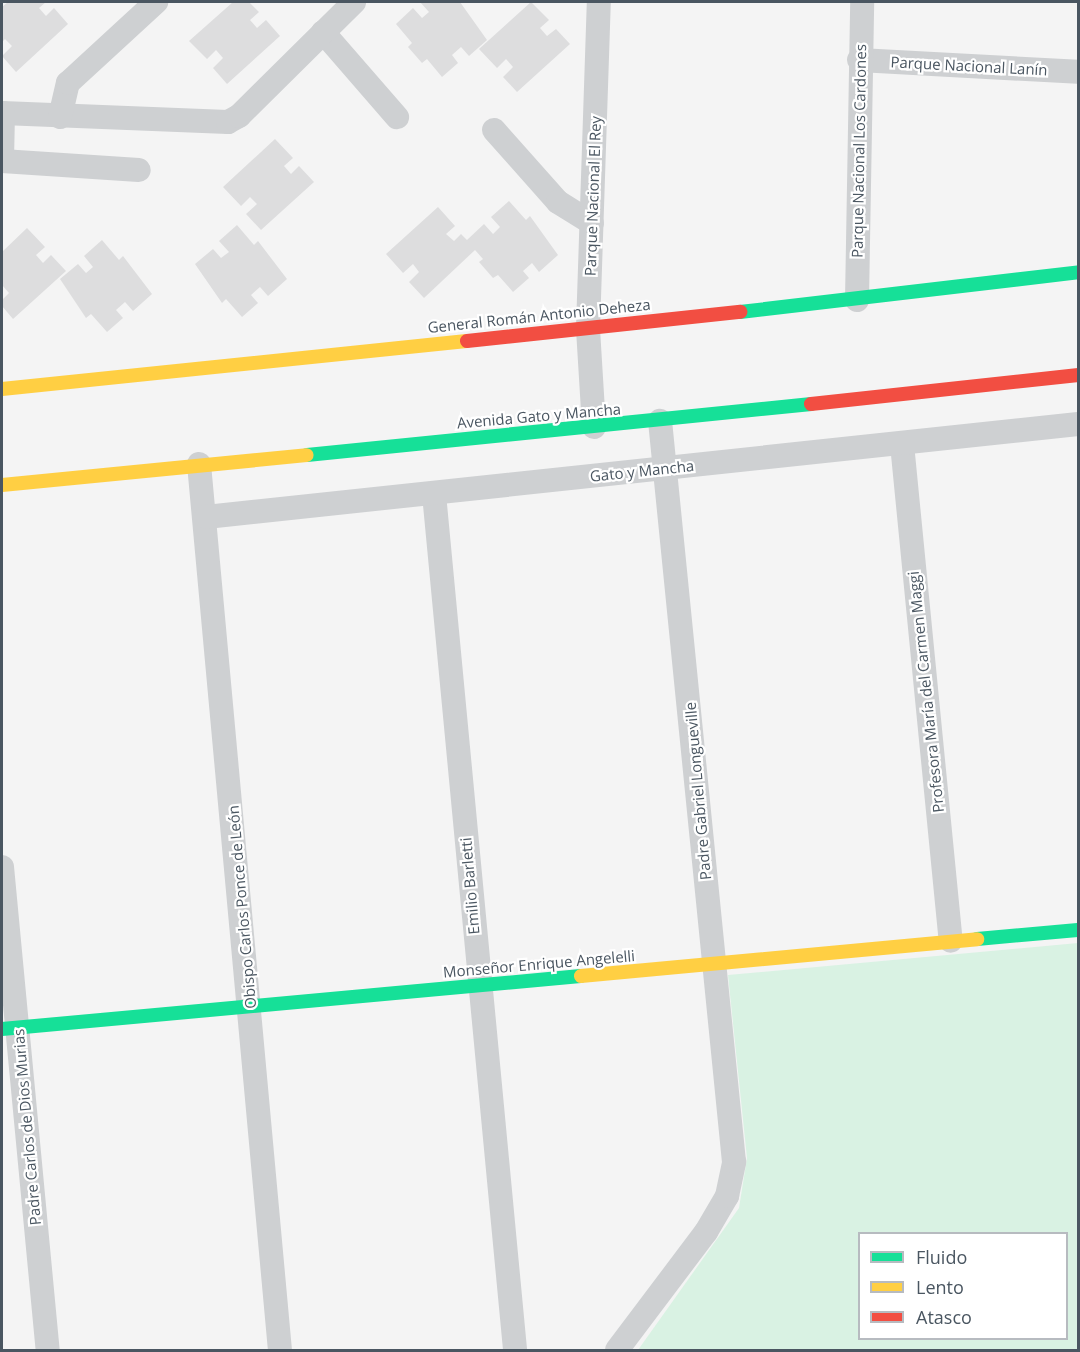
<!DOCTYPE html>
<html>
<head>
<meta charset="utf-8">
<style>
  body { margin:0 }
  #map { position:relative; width:1080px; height:1352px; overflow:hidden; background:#f4f4f4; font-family:"Open Sans",sans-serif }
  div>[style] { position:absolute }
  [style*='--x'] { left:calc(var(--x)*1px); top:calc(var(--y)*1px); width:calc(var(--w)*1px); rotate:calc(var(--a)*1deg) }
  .green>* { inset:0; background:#d9f2e3 }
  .building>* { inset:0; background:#ddddde }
  .street>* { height:24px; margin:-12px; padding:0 12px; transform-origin:12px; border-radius:12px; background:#ced0d2 }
  .fast>* { height:14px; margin:-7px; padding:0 7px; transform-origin:7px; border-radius:7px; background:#16e098 }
  .slow>* { height:14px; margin:-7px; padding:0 7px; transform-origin:7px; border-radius:7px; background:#ffcf43 }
  .jam>* { height:14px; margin:-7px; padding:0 7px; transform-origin:7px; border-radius:7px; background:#f24e42 }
  span { translate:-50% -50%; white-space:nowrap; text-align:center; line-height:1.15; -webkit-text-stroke:4.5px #fff; paint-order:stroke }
  .street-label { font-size:15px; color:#4a5661 }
  .frame { position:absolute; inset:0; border:3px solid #4a5661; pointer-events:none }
  .legend { position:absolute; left:858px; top:1232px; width:210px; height:108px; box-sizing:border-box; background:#fff; border:2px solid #b7bbc0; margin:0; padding:8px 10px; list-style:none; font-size:18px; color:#4a5661 }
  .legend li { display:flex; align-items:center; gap:12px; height:30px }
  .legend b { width:30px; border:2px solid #b7bbc0 }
</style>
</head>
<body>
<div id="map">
  <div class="green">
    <div style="clip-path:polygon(evenodd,1078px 943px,1078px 1350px,638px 1350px,739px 1208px,747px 1158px,728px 975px,1078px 943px,860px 1234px,1066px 1234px,1066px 1338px,860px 1338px,860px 1234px)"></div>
  </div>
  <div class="building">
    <div style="clip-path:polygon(8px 2px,46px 2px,39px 8px,46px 16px,54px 8px,68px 24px,16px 72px,2px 56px,12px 46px,5px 39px,2px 42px,2px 7px)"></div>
    <div style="clip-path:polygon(233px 2px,249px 2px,259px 12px,250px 20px,257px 28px,266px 20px,280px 36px,227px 84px,213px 68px,223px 58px,216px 50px,207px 59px,189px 41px)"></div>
    <div style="clip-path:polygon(420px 2px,460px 2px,487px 40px,469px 56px,461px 47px,452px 55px,458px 63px,442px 77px,427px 59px,422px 63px,408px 47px,412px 43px,396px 24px,413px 8px,422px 18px,429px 12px)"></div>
    <div style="clip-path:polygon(531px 2px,549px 20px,540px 28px,547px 36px,556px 29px,570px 44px,517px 92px,503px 77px,513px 67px,506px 59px,497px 68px,479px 49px)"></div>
    <div style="clip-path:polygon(275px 139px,293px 158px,284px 166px,291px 174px,299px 166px,314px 182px,261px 230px,246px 214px,257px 204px,250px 197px,241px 206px,223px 187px)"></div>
    <div style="clip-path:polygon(509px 201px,526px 220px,530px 216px,558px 255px,539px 272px,532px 263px,523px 271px,529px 278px,513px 292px,498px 275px,493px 278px,479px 262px,483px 259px,475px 250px,424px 298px,409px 282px,419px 272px,413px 264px,403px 273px,386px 254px,438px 207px,455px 226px,446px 234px,454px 241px,461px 234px,467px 240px,484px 224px,493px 234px,500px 227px,491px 217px)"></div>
    <div style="clip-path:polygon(237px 225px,254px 245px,258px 241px,287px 279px,268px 296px,260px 287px,251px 295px,258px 303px,242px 317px,226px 299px,222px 303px,195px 264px,213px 249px,221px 258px,229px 252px,219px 241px)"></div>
    <div style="clip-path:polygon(27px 228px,45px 247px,36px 255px,43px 263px,51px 255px,66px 271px,13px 319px,2px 306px,2px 300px,9px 293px,2px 285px,2px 252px)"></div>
    <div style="clip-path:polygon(102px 240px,119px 260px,123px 256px,152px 294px,133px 311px,125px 302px,116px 310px,123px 318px,107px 332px,91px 314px,86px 318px,60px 279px,78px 264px,86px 273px,93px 267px,84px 256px)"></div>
  </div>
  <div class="street">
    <div style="--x:323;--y:32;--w:113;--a:49"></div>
    <div style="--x:859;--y:60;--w:219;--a:3.1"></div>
    <div style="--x:2;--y:113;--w:226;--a:2.3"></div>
    <div style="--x:228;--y:122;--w:13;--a:-29"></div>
    <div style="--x:239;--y:116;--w:162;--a:-44.7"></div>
    <div style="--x:3;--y:113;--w:48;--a:91.2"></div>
    <div style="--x:2;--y:161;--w:137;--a:3.8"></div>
    <div style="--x:60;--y:117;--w:35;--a:-77"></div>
    <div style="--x:68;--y:83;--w:120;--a:-42.6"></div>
    <div style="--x:494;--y:130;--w:96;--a:48.4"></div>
    <div style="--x:558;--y:202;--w:40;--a:32"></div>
    <div style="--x:857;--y:300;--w:298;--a:-89"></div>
    <div style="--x:594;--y:427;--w:99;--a:-93.5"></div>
    <div style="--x:588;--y:328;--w:326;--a:-88.1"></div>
    <div style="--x:902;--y:444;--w:499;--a:84.4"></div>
    <div style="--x:199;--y:464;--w:890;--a:84.78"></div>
    <div style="--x:434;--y:494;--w:860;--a:84.59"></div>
    <div style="--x:206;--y:517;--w:877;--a:-6.09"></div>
    <div style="--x:2;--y:867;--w:485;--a:84.6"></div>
    <div style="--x:617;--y:1350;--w:148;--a:-53"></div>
    <div style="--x:706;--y:1232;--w:42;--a:-59.7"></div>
    <div style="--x:727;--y:1196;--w:35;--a:-78"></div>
    <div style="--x:734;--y:1162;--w:745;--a:-95.7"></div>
  </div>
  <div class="fast">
    <div style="--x:740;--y:312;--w:340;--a:-6.7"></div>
    <div style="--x:307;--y:455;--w:507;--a:-5.78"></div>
    <div style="--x:977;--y:939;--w:101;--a:-5.1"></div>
    <div style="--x:2;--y:1029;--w:581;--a:-5.23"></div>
  </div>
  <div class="slow">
    <div style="--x:2;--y:389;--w:467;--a:-5.9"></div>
    <div style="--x:2;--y:485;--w:306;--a:-5.6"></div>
    <div style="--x:581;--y:976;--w:398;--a:-5.3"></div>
  </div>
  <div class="jam">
    <div style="--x:467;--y:341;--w:275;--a:-6.1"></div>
    <div style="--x:811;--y:404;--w:269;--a:-6.2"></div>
  </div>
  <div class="street-label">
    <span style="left:969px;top:66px;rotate:3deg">Parque Nacional Lanín</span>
    <span style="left:859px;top:151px;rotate:-89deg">Parque Nacional Los Cardones</span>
    <span style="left:593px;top:196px;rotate:-88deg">Parque Nacional El Rey</span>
    <span style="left:539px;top:316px;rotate:-6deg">General Román Antonio Deheza</span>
    <span style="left:539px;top:416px;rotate:-5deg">Avenida Gato y Mancha</span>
    <span style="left:642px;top:471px;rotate:-6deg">Gato y Mancha</span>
    <span style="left:926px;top:692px;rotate:-96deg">Profesora María del Carmen Maggi</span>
    <span style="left:698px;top:791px;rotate:-95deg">Padre Gabriel Longueville</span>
    <span style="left:470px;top:886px;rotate:-95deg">Emilio Barletti</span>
    <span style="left:242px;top:907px;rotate:-95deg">Obispo Carlos Ponce de León</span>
    <span style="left:539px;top:964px;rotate:-5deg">Monseñor Enrique Angelelli</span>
    <span style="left:27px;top:1127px;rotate:-95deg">Padre Carlos de Dios Murias</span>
  </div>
  <div class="frame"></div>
  <ul class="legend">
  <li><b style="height:8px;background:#16e098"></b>Fluido</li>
  <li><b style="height:8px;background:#ffcf43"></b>Lento</li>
  <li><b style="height:8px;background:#f24e42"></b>Atasco</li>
  </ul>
</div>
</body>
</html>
